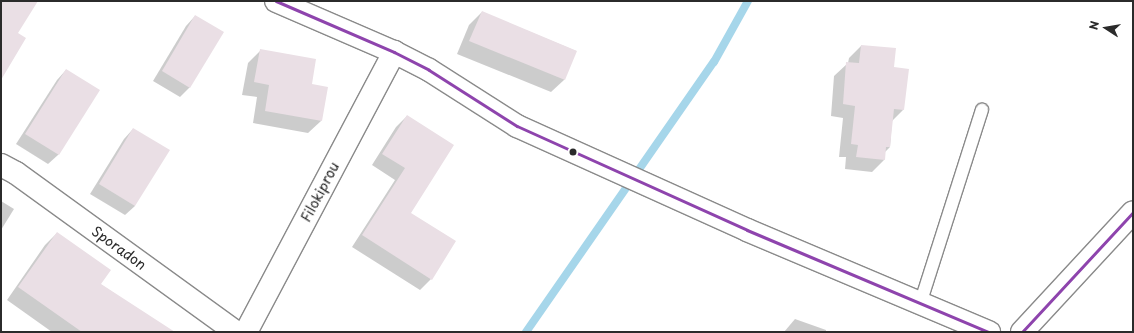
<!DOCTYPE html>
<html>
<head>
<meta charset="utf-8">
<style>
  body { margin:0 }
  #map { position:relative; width:1134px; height:333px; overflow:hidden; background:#fff; font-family:"Playpen Sans",sans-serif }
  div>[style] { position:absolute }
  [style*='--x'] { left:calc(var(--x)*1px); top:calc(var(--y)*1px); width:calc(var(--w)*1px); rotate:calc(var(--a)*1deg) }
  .shadow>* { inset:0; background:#0003 }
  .stream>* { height:8px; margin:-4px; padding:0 4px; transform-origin:4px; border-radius:4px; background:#a6d6ea }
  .building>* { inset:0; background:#eadfe5 }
  .roads { filter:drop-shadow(1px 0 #8a8a8a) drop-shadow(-1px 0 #8a8a8a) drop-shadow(0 1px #8a8a8a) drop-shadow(0 -1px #8a8a8a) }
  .lane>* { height:12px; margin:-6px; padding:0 6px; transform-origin:6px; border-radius:6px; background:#fff }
  .street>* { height:22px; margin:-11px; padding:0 11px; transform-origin:11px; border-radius:11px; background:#fff }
  .secondary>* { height:22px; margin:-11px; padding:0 11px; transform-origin:11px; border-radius:11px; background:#fff }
  .bus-1>* { height:3px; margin:-1.5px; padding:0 1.5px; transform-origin:1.5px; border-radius:1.5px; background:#8e44ad }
  .dots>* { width:11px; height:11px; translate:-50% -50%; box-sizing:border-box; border:2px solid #fff; border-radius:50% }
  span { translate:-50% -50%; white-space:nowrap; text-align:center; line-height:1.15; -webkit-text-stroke:3px #fff; paint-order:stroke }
  .street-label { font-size:14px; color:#2b2b2b }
  .frame { position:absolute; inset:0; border:2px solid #2b2b2b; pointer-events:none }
  .north { position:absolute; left:1086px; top:8px; width:40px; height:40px; -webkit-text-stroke:3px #fff; paint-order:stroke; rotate:282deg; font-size:11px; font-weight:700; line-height:16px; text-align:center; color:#2b2b2b }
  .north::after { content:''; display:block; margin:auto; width:14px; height:18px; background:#2b2b2b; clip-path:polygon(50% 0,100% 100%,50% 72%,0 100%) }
</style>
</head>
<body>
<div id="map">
  <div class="shadow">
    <div style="clip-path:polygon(482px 12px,576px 51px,564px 80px,551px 92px,457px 54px,469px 25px)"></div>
    <div style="clip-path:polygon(195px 16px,190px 87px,180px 97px,153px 81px,186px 26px)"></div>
    <div style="clip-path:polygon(861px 46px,892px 68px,903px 110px,892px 121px,890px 147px,885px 152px,884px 160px,872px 172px,845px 169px,846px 157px,839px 157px,843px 118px,831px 116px,834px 76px,848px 63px,849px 58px)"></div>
    <div style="clip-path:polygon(261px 50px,311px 85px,321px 121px,308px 133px,253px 123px,257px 97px,242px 95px,248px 63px)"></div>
    <div style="clip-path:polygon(66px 70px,98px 91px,58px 155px,48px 164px,16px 144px,57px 80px)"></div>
    <div style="clip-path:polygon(407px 116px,410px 213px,431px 279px,420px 290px,352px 247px,395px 180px,372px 165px,396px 127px)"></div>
    <div style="clip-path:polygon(133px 129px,135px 206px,125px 215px,90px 194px,124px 139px)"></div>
    <div style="clip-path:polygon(1px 201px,14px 209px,1px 230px)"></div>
    <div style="clip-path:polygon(57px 233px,100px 284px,173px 332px,52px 332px,7px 300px,45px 245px)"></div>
    <div style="clip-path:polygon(795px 319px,826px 330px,826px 332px,784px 332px)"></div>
  </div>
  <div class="stream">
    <div style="--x:526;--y:332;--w:329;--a:-55.2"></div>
    <div style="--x:714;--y:62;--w:70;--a:-60.9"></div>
  </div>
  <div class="building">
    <div style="clip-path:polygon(1px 1px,38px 1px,18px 33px,26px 38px,1px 80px)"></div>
    <div style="clip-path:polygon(482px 11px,577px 51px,565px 80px,469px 41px)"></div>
    <div style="clip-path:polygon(195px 15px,224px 32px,190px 88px,162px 71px)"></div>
    <div style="clip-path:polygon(861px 45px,896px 48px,894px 67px,909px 69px,904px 110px,894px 109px,890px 147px,886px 147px,885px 160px,856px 157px,858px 145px,851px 144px,855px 106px,843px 104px,846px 62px,859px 63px)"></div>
    <div style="clip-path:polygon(260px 49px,316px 59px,312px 84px,328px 87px,322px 121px,265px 111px,269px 85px,254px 82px)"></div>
    <div style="clip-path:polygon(66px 69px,100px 90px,59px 155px,25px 134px)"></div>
    <div style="clip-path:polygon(407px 115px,454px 145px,411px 213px,456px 241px,432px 280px,362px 235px,405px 168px,382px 154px)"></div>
    <div style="clip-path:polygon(133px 128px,170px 150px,135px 206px,99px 184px)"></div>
    <div style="clip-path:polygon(57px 232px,111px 270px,101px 284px,175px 332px,82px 332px,18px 287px)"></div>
  </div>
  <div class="roads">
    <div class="lane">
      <div style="--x:920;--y:304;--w:204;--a:-72.3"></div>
    </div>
    <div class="street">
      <div style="--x:1;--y:165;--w:17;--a:28"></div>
      <div style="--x:16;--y:173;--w:271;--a:35.9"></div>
      <div style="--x:246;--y:332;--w:317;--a:-62.1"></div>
    </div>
    <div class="secondary">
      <div style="--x:276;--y:1;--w:129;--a:23.4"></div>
      <div style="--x:394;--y:52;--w:39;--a:27"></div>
      <div style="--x:429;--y:70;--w:104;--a:32.5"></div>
      <div style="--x:517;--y:126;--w:252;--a:24.3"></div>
      <div style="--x:747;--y:230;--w:263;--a:22.9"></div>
      <div style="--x:1022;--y:332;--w:163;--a:-47.2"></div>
    </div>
  </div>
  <div class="bus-1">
    <div style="--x:276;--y:1;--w:129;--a:23.4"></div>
    <div style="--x:394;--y:52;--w:39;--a:27"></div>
    <div style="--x:429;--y:70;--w:104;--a:32.5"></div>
    <div style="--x:517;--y:126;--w:252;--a:24.3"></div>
    <div style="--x:747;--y:230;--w:263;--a:22.9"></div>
    <div style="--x:1022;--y:332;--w:163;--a:-47.2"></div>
  </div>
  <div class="dots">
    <div style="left:573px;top:152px;background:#2b2b2b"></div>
  </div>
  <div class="street-label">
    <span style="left:320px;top:192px;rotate:-62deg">Filokiprou</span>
    <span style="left:119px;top:248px;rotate:36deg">Sporadon</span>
  </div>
  <div class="frame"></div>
  <div class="north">N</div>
</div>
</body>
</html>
